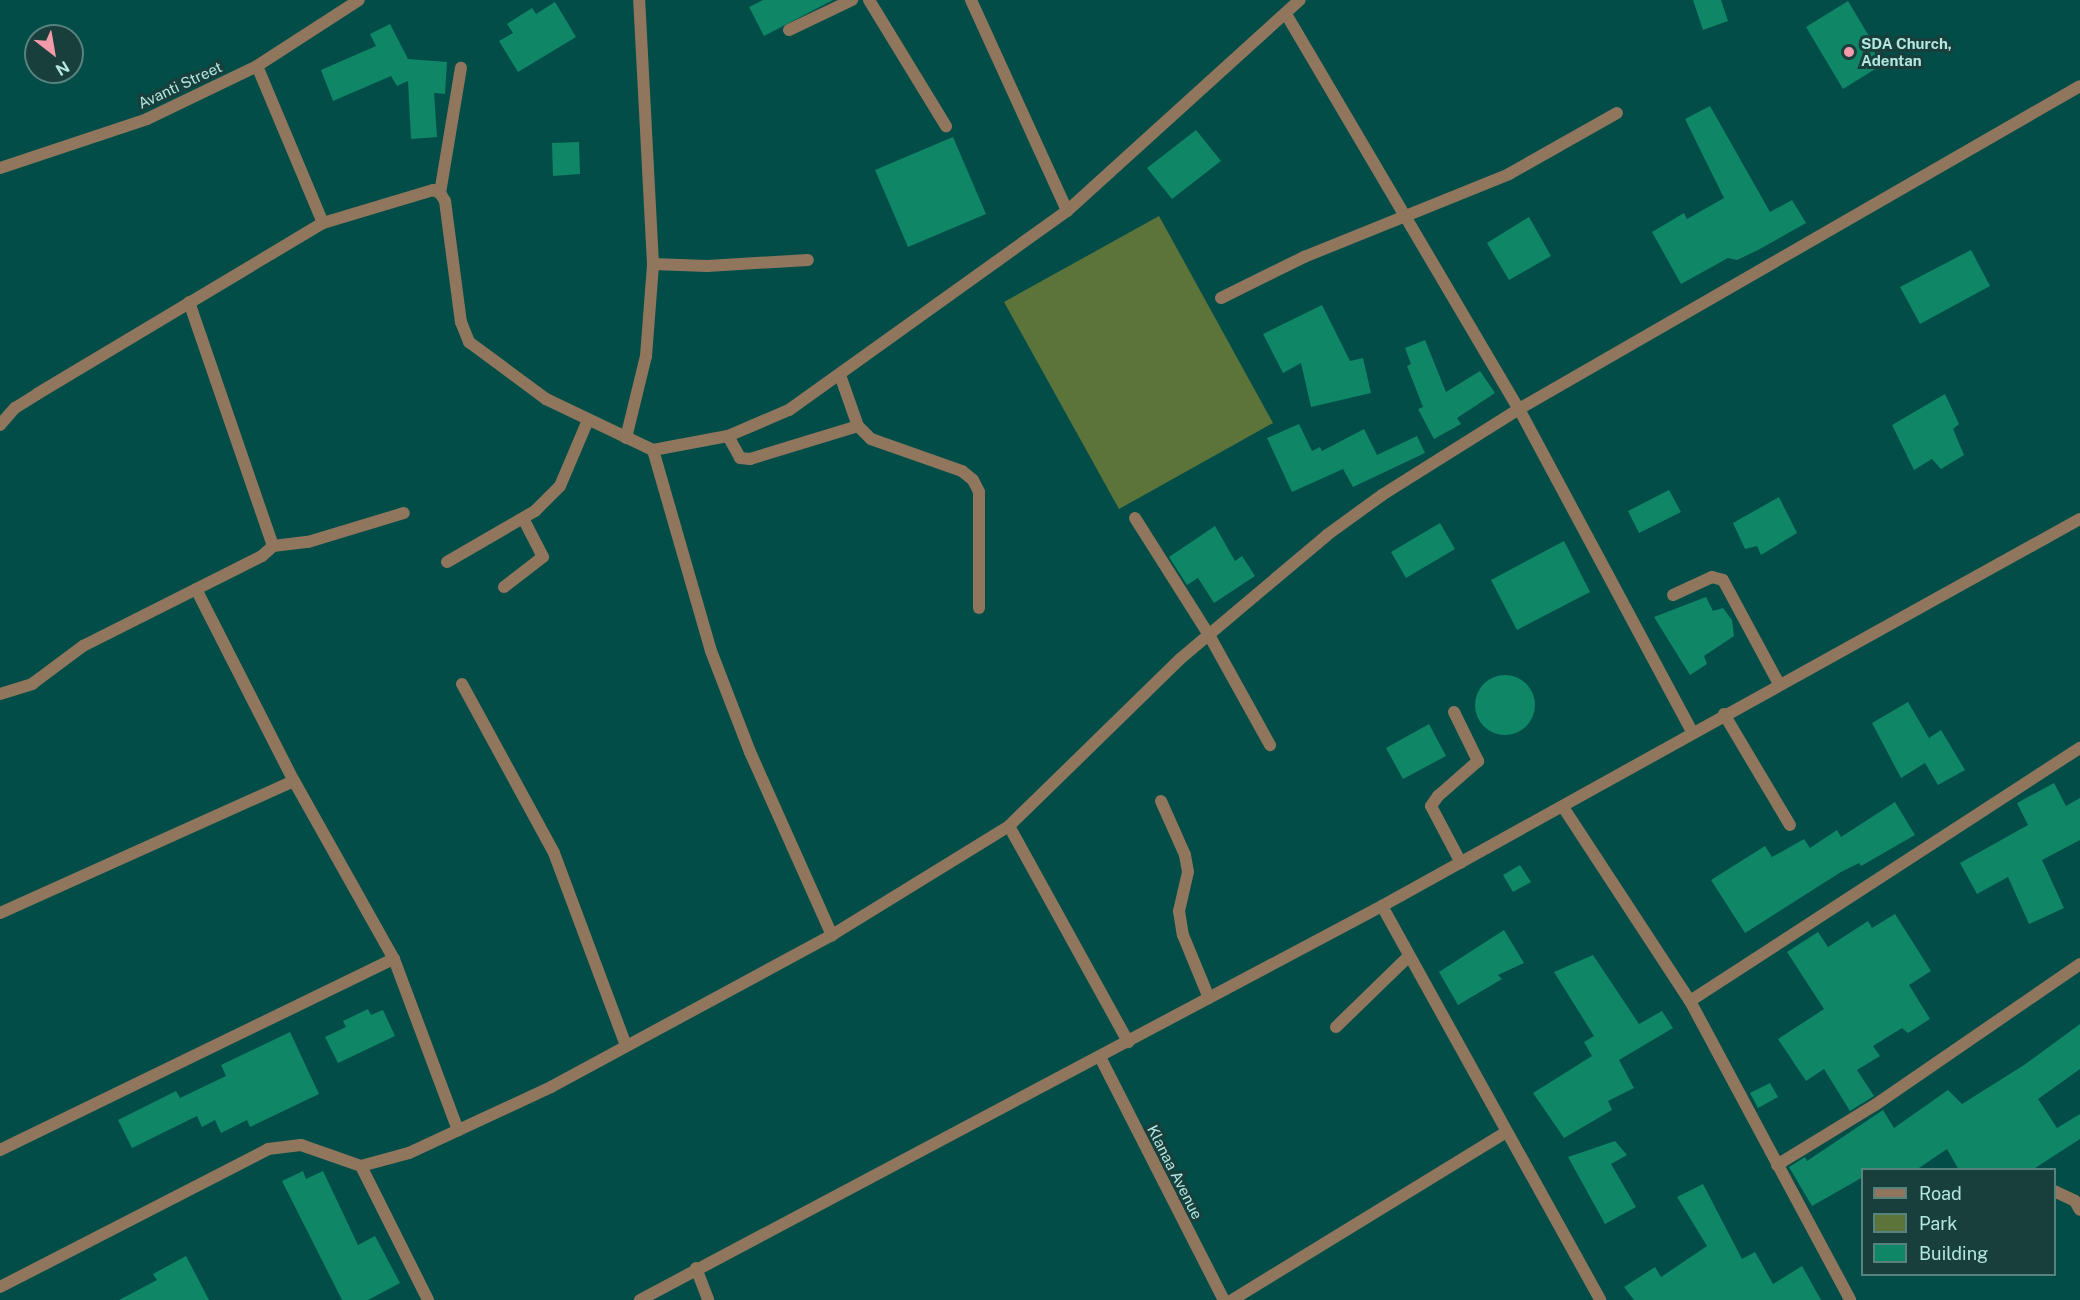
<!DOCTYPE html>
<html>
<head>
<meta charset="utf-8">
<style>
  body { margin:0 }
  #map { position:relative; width:2080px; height:1300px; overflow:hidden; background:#034d49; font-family:"Public Sans",sans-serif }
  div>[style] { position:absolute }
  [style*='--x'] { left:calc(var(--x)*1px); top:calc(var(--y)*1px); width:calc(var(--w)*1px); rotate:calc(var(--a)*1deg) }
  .green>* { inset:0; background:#5c743a }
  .building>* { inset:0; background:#0f8665 }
  .round { border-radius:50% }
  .lane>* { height:12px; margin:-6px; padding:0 6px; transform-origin:6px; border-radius:6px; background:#8f765c }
  .street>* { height:12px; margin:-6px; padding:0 6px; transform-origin:6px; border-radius:6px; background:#8f765c }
  .dots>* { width:16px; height:16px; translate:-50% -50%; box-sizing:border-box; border:3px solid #193f3c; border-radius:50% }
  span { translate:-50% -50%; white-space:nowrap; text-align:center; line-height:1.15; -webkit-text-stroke:6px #193f3c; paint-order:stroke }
  .poi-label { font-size:15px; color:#b3e7e1; font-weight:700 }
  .left { translate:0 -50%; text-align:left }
  .street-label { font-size:15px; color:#b3e7e1 }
  .legend { position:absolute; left:1861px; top:1168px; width:195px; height:108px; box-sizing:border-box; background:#193f3c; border:2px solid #57827e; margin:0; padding:8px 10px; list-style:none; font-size:18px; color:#b3e7e1 }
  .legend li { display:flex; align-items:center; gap:12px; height:30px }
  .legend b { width:30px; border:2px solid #57827e }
  .north { position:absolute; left:24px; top:24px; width:60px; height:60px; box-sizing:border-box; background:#193f3c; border:2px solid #57827e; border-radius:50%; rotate:149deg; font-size:16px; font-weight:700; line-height:24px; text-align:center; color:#b3e7e1 }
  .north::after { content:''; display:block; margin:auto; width:21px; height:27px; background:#f39aab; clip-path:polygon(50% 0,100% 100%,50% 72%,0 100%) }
</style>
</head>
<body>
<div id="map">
  <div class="green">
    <div style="clip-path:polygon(1159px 216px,1273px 423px,1119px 509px,1004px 302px)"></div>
  </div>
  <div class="building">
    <div style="clip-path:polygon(763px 0,833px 0,764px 36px,749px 7px)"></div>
    <div style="clip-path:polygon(1693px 0,1721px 0,1728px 21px,1703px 30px)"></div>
    <div style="clip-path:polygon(1848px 1px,1885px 63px,1843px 89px,1806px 27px)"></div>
    <div style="clip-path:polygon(555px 2px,576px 37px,518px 72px,499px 41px,513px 33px,507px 24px,532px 8px,536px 14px)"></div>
    <div style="clip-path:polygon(390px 24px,408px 59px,447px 62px,445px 94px,434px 93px,437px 137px,411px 139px,408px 81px,397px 86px,391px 76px,333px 101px,321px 70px,376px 46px,370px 34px)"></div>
    <div style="clip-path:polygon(1710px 106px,1770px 212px,1792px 200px,1806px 223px,1758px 250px,1737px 260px,1728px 258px,1681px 284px,1652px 232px,1684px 213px,1687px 219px,1724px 198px,1685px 119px)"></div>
    <div style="clip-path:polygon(1196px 130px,1221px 161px,1172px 199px,1147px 168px)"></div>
    <div style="clip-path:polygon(953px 137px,986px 214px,908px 247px,875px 170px)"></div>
    <div style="clip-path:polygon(579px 142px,580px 174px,553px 176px,552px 143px)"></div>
    <div style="clip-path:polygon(1529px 217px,1551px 256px,1509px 280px,1487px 243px)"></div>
    <div style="clip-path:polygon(1971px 250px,1990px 286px,1920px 324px,1900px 287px)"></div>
    <div style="clip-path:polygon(1322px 305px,1350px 361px,1363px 358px,1371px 393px,1311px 407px,1301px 363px,1283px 373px,1263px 334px)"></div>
    <div style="clip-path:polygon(1425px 340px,1446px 392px,1480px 371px,1495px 393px,1457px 418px,1461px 424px,1434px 439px,1418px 409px,1423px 407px,1407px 366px,1411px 364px,1405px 348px)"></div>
    <div style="clip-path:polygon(1945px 394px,1959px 424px,1953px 429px,1964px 455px,1941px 469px,1932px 459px,1914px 470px,1892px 425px)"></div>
    <div style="clip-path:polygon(1299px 424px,1312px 451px,1320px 447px,1322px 451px,1364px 429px,1377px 455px,1417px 436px,1425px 453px,1353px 487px,1343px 469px,1292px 492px,1267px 438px)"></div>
    <div style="clip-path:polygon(1669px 490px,1681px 512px,1639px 533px,1628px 511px)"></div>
    <div style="clip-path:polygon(1779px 497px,1797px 533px,1761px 555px,1757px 546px,1745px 549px,1733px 523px)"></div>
    <div style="clip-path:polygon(1440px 523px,1455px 549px,1406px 578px,1391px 552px)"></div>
    <div style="clip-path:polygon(1215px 526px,1235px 561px,1242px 556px,1255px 576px,1214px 603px,1198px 578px,1187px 585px,1169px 557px)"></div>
    <div style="clip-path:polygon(1564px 541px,1590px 592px,1517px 630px,1491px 580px)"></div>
    <div style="clip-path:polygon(1706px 597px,1713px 611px,1723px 608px,1732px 620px,1734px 636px,1704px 656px,1707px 664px,1690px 675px,1654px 617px)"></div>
    <div class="round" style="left:1475px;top:675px;width:60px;height:60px"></div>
    <div style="clip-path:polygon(1908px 702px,1929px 738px,1941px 730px,1965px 770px,1938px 785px,1925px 763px,1901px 778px,1872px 723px)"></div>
    <div style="clip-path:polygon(1429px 724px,1446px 756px,1403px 779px,1386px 748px)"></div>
    <div style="clip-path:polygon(2054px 783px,2066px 806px,2080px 798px,2080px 840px,2042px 860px,2064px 908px,2029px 924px,2008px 877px,1977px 894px,1960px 863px,2028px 825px,2017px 803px)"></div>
    <div style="clip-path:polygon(1895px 802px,1915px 835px,1861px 866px,1859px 863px,1841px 872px,1745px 933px,1711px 880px,1765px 846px,1772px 857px,1804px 839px,1810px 848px,1837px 830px,1841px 837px)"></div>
    <div style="clip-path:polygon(1520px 865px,1531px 882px,1513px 892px,1503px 875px)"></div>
    <div style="clip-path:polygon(1895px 914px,1931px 971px,1909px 985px,1930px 1019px,1908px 1033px,1902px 1028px,1873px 1046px,1880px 1056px,1857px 1070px,1874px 1096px,1850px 1111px,1824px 1069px,1806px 1081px,1778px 1039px,1824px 1009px,1787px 952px,1818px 932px,1828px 947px,1868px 921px,1872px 928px)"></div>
    <div style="clip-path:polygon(1504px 930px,1524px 963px,1498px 975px,1502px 979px,1458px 1005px,1439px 972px)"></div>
    <div style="clip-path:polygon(1593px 955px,1639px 1024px,1662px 1011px,1673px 1028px,1619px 1060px,1634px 1088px,1608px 1101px,1612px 1110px,1564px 1138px,1533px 1093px,1592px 1056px,1584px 1042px,1594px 1036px,1554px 972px)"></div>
    <div style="clip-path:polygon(368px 1009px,371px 1015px,383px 1010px,395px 1036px,338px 1063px,325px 1037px,346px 1027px,343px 1021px)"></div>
    <div style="clip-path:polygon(2080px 1024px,2080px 1069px,2038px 1099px,2057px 1128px,2080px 1114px,2080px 1139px,2032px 1170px,1959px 1170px,1947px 1149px,1916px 1170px,1863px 1170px,1863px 1177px,1812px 1206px,1789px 1167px,1805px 1157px,1807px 1161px,1883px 1110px,1894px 1128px,1948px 1090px,1962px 1104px,2024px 1065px)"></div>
    <div style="clip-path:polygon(290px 1032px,319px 1094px,250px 1127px,247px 1120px,221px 1133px,215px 1120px,202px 1127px,197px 1116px,132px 1148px,118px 1120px,176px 1091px,180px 1098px,226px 1076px,221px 1065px)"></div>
    <div style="clip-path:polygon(1770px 1083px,1778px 1097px,1758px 1108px,1750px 1093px)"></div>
    <div style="clip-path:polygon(1615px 1141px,1627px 1155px,1611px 1164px,1636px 1207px,1605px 1224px,1568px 1157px)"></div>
    <div style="clip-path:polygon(303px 1171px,306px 1179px,323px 1171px,358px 1245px,375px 1236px,400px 1283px,368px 1300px,342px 1300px,282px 1181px)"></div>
    <div style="clip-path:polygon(1703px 1184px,1742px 1259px,1755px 1252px,1773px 1284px,1802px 1266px,1821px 1300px,1634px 1300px,1624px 1287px,1655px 1267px,1661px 1277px,1707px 1246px,1677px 1197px)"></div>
    <div style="clip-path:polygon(186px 1256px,209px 1300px,119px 1300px,157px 1280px,153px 1274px)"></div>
  </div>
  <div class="lane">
    <div style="--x:869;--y:0;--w:148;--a:58.6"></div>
    <div style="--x:789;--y:30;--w:70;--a:-25.5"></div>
    <div style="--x:1135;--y:518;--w:138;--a:57.7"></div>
    <div style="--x:1209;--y:635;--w:126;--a:61"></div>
    <div style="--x:273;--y:546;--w:35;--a:-7"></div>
    <div style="--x:308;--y:542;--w:100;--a:-16.8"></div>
    <div style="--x:1673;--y:595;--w:43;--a:-24.8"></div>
    <div style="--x:1712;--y:577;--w:11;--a:15"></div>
    <div style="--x:1723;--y:580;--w:118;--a:61.7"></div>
    <div style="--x:1454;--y:712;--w:55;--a:63.9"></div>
    <div style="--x:1478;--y:761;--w:53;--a:138.8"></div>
    <div style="--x:1438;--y:796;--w:12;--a:125"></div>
    <div style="--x:1431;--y:806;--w:64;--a:62.2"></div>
    <div style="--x:1724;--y:714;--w:129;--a:59.3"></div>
    <div style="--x:1161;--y:801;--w:59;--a:66"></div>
    <div style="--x:1185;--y:855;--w:17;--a:80"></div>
    <div style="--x:1188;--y:872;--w:40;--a:103"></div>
    <div style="--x:1179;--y:911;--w:24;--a:81"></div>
    <div style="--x:1183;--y:935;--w:68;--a:67.6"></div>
    <div style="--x:1336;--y:1027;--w:102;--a:-44.2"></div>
    <div style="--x:2054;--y:1191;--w:23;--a:25"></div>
    <div style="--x:2075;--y:1201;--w:10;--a:61"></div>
  </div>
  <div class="street">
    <div style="--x:971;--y:0;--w:232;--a:65.5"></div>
    <div style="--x:1286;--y:14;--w:459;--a:59.5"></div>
    <div style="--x:1519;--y:409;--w:366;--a:61.8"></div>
    <div style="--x:0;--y:168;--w:155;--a:-18.4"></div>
    <div style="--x:147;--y:119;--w:122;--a:-25.7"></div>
    <div style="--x:257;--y:66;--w:121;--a:-32.9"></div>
    <div style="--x:440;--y:193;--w:127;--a:-80.5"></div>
    <div style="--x:323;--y:223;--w:115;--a:-16.7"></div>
    <div style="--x:433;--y:190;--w:8;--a:23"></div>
    <div style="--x:440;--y:193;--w:9;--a:58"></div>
    <div style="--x:445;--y:201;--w:122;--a:82.5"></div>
    <div style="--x:461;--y:322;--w:22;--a:68"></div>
    <div style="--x:469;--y:342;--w:96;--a:36.5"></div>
    <div style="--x:546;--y:399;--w:119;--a:25.5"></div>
    <div style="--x:653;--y:450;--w:76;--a:-10.6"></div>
    <div style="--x:728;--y:436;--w:66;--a:-23.1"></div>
    <div style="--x:789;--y:410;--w:342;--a:-35.6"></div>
    <div style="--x:1067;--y:211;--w:314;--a:-42.2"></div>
    <div style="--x:653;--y:264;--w:54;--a:2.1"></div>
    <div style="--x:707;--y:266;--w:101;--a:-3.4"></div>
    <div style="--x:1221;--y:298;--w:93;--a:-26.3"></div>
    <div style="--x:1304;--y:257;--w:221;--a:-22"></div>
    <div style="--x:1509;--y:174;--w:124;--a:-29.5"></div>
    <div style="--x:840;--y:375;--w:54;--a:70.6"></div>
    <div style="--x:858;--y:426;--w:18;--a:45"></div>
    <div style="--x:871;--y:439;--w:96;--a:19.4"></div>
    <div style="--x:962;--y:471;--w:14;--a:39"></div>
    <div style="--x:973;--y:480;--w:13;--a:63"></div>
    <div style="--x:979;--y:492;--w:116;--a:90"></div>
    <div style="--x:0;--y:425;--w:23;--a:-49"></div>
    <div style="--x:15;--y:408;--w:26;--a:-32"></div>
    <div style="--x:37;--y:394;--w:333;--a:-30.9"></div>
    <div style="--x:323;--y:223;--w:170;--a:-112.8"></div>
    <div style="--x:728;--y:436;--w:25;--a:61"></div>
    <div style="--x:740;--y:458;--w:10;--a:6"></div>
    <div style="--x:750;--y:459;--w:113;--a:-17"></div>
    <div style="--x:626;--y:438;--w:84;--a:-76.3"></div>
    <div style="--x:646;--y:356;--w:92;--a:-85.6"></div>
    <div style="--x:653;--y:264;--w:264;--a:-93"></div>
    <div style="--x:653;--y:450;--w:209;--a:73.9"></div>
    <div style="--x:711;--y:651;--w:108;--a:68.9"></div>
    <div style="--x:750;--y:752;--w:201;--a:65.9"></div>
    <div style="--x:447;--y:562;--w:102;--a:-30.1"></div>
    <div style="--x:535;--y:511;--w:35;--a:-45"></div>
    <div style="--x:560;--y:486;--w:72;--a:-67"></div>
    <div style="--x:504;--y:587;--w:49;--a:-37.6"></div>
    <div style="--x:543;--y:557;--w:42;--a:-117.2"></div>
    <div style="--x:196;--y:589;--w:216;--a:63"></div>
    <div style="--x:294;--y:781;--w:204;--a:60.7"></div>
    <div style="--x:394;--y:959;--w:183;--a:69.5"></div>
    <div style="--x:462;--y:684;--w:192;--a:61.4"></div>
    <div style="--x:554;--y:853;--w:206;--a:69.5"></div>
    <div style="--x:0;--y:694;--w:34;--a:-17"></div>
    <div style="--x:32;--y:684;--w:64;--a:-36.7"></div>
    <div style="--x:83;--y:646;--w:200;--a:-26.7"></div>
    <div style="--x:262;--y:556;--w:15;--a:-42"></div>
    <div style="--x:273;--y:546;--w:258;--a:-109"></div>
    <div style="--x:1563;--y:807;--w:232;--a:56.8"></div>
    <div style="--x:1690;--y:1001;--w:339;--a:61.8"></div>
    <div style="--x:1009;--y:826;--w:247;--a:61.1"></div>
    <div style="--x:1382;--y:906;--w:450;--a:61"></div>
    <div style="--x:0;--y:913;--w:322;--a:-24.2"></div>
    <div style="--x:1690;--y:1001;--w:465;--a:-33"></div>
    <div style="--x:1100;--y:1057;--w:273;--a:63"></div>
    <div style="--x:0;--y:1150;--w:438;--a:-25.9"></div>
    <div style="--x:1777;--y:1165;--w:115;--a:-31.5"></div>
    <div style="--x:1875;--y:1105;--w:249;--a:-34.5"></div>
    <div style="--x:361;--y:1166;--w:150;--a:63.4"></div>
    <div style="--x:696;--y:1268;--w:34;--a:69"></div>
    <div style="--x:0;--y:1287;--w:301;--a:-27.2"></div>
    <div style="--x:268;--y:1149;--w:33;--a:-7"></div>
    <div style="--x:301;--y:1145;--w:64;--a:19.3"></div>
    <div style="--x:361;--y:1166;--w:50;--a:-15.2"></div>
    <div style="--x:409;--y:1153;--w:157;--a:-24.9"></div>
    <div style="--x:551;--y:1087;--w:319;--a:-28.4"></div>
    <div style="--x:832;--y:935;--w:208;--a:-31.6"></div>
    <div style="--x:1009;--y:826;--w:239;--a:-44.3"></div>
    <div style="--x:1180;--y:659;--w:192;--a:-40.1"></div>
    <div style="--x:1327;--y:535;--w:68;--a:-36"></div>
    <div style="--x:1382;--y:495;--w:162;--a:-32.1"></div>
    <div style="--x:1519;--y:409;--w:647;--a:-29.93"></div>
    <div style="--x:640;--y:1300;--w:840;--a:-27.97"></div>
    <div style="--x:1382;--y:906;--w:798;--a:-29.01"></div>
    <div style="--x:1232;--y:1300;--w:321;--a:-31.5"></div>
  </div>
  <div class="dots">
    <div style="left:1849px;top:52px;background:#f39aab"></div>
  </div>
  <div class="poi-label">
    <span class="left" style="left:1861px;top:52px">SDA Church,<br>Adentan</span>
  </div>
  <div class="street-label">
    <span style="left:180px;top:85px;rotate:-25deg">Avanti Street</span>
    <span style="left:1175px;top:1172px;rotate:63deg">Klanaa Avenue</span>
  </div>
  <ul class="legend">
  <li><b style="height:8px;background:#8f765c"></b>Road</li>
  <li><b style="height:16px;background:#5c743a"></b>Park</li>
  <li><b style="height:16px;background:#0f8665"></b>Building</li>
  </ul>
  <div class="north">N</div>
</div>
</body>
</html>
